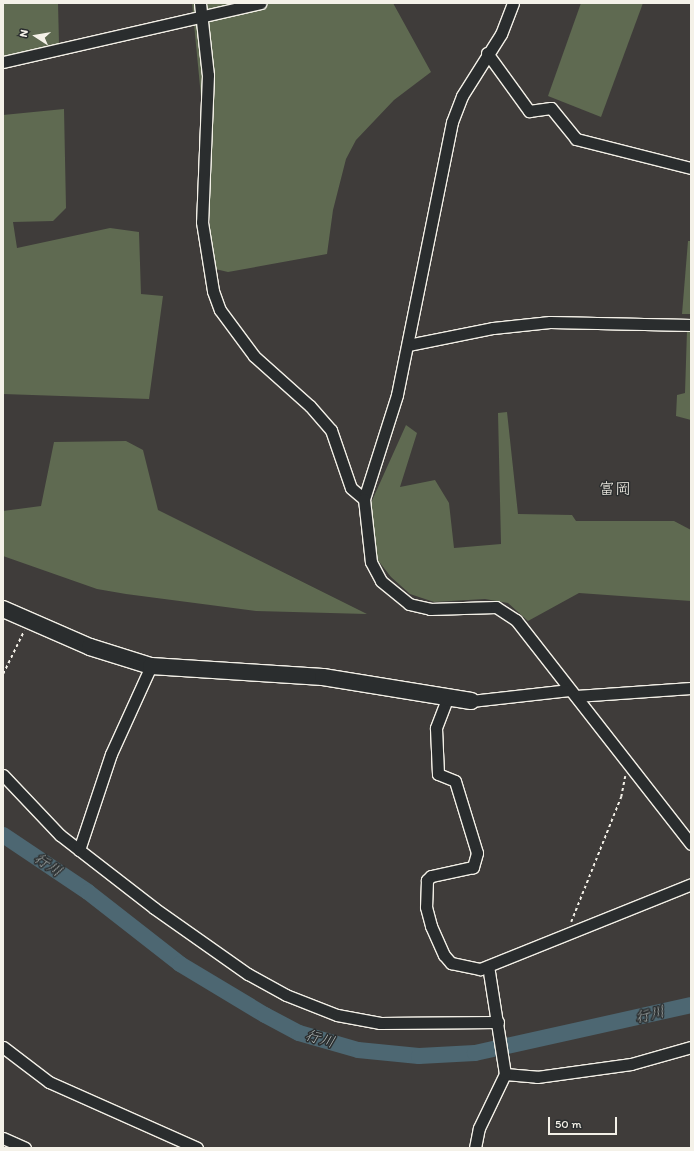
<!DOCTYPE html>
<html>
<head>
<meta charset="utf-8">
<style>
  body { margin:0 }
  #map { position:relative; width:694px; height:1151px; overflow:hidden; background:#3f3c3a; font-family:Itim,"Klee One",sans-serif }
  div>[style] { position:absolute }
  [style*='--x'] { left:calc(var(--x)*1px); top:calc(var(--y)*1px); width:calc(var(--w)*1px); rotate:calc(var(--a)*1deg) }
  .green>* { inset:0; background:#5f6a51 }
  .river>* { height:16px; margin:-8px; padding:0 8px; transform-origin:8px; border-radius:8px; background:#4d6772 }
  .path>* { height:1.5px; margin-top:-0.75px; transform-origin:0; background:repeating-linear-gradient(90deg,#f4f1e8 0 3px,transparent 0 6px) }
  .roads { filter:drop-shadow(1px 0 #f4f1e8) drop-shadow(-1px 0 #f4f1e8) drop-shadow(0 1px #f4f1e8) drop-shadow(0 -1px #f4f1e8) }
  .street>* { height:11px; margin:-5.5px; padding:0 5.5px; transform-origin:5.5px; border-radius:5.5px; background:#2a2d2e }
  .secondary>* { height:16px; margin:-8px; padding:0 8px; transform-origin:8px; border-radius:8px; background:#2a2d2e }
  span { translate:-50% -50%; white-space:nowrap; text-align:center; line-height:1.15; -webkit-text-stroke:3px #2a2d2e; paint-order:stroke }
  .water-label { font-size:15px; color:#b1bab9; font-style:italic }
  .quarter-label { font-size:16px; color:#f4f1e8 }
  .frame { position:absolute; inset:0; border:4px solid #f4f1e8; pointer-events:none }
  .north { position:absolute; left:16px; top:16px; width:40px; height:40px; -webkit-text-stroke:3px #2a2d2e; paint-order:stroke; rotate:282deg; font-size:11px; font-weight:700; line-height:16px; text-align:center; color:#f4f1e8 }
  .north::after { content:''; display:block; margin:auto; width:14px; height:18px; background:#f4f1e8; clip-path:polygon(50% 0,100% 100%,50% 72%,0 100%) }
  .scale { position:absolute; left:548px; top:1117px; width:69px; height:18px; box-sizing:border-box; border:2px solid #f4f1e8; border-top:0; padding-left:5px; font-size:12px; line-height:14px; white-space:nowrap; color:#f4f1e8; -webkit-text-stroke:3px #2a2d2e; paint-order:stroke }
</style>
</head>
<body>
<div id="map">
  <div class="green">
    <div style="clip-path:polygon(3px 3px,58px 3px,59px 44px,3px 57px)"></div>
    <div style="clip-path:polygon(192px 3px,393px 3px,431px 72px,394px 100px,356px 140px,346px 159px,333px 210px,327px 254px,228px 272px,211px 268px,209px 180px)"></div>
    <div style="clip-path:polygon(581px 3px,643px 3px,601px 117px,548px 96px)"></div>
    <div style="clip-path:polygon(64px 109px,66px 208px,53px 221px,13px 222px,17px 248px,110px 228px,139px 232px,141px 294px,163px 296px,149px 399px,3px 394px,3px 115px)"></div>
    <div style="clip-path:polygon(688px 241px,691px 241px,691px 314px,682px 314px)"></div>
    <div style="clip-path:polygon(687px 330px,691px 330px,691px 420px,676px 416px,677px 395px,685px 393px)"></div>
    <div style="clip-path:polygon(507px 412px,518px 514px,572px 515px,576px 521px,674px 521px,691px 530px,691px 601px,579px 593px,528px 621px,508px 603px,485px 599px,434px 602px,410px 594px,391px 577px,377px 559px,370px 505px,406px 425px,417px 433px,400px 487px,435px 480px,449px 503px,454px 548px,501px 544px,498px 413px)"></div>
    <div style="clip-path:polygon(126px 441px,143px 450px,158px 510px,367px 614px,256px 611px,126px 594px,97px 589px,3px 556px,3px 511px,41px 506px,54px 442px)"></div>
  </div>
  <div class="river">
    <div style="--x:3;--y:835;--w:102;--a:33.8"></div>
    <div style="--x:88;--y:892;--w:117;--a:38"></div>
    <div style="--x:180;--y:964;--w:99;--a:31"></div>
    <div style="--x:265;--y:1015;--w:38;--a:28"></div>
    <div style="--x:299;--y:1033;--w:61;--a:16.1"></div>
    <div style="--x:358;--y:1050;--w:61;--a:5.6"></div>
    <div style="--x:419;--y:1056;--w:56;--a:-3.1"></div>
    <div style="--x:475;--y:1053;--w:221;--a:-12.5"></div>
  </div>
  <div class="path">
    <div style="--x:3;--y:674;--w:48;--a:-64"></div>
    <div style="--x:571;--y:922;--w:135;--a:-68.2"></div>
    <div style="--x:621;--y:797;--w:21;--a:-79"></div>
  </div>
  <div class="roads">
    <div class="street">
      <div style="--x:200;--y:3;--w:72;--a:83.7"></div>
      <div style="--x:208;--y:75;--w:147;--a:92.3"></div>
      <div style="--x:202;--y:222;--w:70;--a:80.9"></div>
      <div style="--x:213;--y:291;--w:20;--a:70"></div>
      <div style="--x:220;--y:310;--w:57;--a:53.5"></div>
      <div style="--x:254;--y:356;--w:75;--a:41.8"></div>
      <div style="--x:310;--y:406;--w:32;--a:49"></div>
      <div style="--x:331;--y:430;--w:61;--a:71"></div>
      <div style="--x:351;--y:488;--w:17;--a:40"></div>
      <div style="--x:513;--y:3;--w:33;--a:111"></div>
      <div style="--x:501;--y:34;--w:73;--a:122.2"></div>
      <div style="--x:462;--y:96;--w:28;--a:111"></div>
      <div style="--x:452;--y:122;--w:278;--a:101.4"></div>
      <div style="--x:397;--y:395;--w:109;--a:107.6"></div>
      <div style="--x:364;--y:499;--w:63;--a:83.7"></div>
      <div style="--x:371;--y:562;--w:21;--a:62"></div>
      <div style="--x:381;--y:581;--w:36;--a:39"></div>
      <div style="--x:409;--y:604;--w:22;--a:13"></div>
      <div style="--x:430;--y:609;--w:66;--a:-1.7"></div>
      <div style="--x:496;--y:607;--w:24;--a:33"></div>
      <div style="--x:516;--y:620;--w:284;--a:52"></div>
      <div style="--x:487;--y:53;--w:72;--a:54.1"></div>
      <div style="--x:529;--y:111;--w:22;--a:-8"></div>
      <div style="--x:551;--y:108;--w:40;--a:51"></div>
      <div style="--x:576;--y:139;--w:119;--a:14.2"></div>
      <div style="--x:3;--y:62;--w:264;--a:-12.9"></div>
      <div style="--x:408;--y:345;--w:87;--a:-11.3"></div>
      <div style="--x:493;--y:328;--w:57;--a:-6"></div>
      <div style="--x:550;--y:322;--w:141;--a:1.2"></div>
      <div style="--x:576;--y:696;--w:115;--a:-4"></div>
      <div style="--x:447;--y:699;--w:31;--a:111"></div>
      <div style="--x:436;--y:728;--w:46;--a:87.5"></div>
      <div style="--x:438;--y:774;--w:18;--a:22"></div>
      <div style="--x:455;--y:781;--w:75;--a:73"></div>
      <div style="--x:477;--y:853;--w:15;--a:106"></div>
      <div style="--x:473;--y:867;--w:43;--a:167.9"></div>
      <div style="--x:431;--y:876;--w:6;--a:135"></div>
      <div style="--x:427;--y:880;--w:27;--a:92"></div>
      <div style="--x:426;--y:907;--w:20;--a:75"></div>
      <div style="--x:431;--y:926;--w:32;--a:66"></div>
      <div style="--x:444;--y:955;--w:11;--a:49"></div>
      <div style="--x:451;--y:963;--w:30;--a:12"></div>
      <div style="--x:480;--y:969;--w:227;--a:-21.9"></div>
      <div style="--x:471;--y:701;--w:99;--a:-6.4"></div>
      <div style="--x:3;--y:775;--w:83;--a:46.5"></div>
      <div style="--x:60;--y:835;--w:119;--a:37.8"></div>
      <div style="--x:154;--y:908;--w:115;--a:35.1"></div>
      <div style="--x:248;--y:974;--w:43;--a:28.9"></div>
      <div style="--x:286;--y:995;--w:55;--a:21.4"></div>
      <div style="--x:337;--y:1015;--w:44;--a:10.5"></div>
      <div style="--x:380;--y:1023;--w:118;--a:-0.5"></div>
      <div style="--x:79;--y:850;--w:101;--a:-71.6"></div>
      <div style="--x:111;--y:754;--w:97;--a:-65.6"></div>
      <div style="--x:3;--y:1047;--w:58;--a:37.3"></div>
      <div style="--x:49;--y:1082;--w:162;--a:24"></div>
      <div style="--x:505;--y:1074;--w:32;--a:5"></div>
      <div style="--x:537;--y:1077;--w:95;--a:-7.9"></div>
      <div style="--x:631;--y:1064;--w:62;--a:-15.8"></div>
      <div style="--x:3;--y:1138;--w:24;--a:24"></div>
      <div style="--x:475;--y:1148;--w:20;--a:-79"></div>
      <div style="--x:479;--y:1128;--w:60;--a:-64.3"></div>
      <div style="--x:505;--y:1074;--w:109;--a:-98.9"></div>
    </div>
    <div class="secondary">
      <div style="--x:3;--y:609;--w:95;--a:23.6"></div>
      <div style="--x:90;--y:647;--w:64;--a:17.3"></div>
      <div style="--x:151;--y:666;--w:172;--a:3.7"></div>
      <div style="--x:323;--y:677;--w:150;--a:9.2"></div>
    </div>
  </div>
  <div class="water-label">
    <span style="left:48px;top:865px;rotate:34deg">行川</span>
    <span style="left:650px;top:1015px;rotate:-14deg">行川</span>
    <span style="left:320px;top:1039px;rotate:16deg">行川</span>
  </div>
  <div class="quarter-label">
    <span style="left:615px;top:489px">富岡</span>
  </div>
  <div class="frame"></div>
  <div class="north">N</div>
  <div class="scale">50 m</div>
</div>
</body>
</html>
